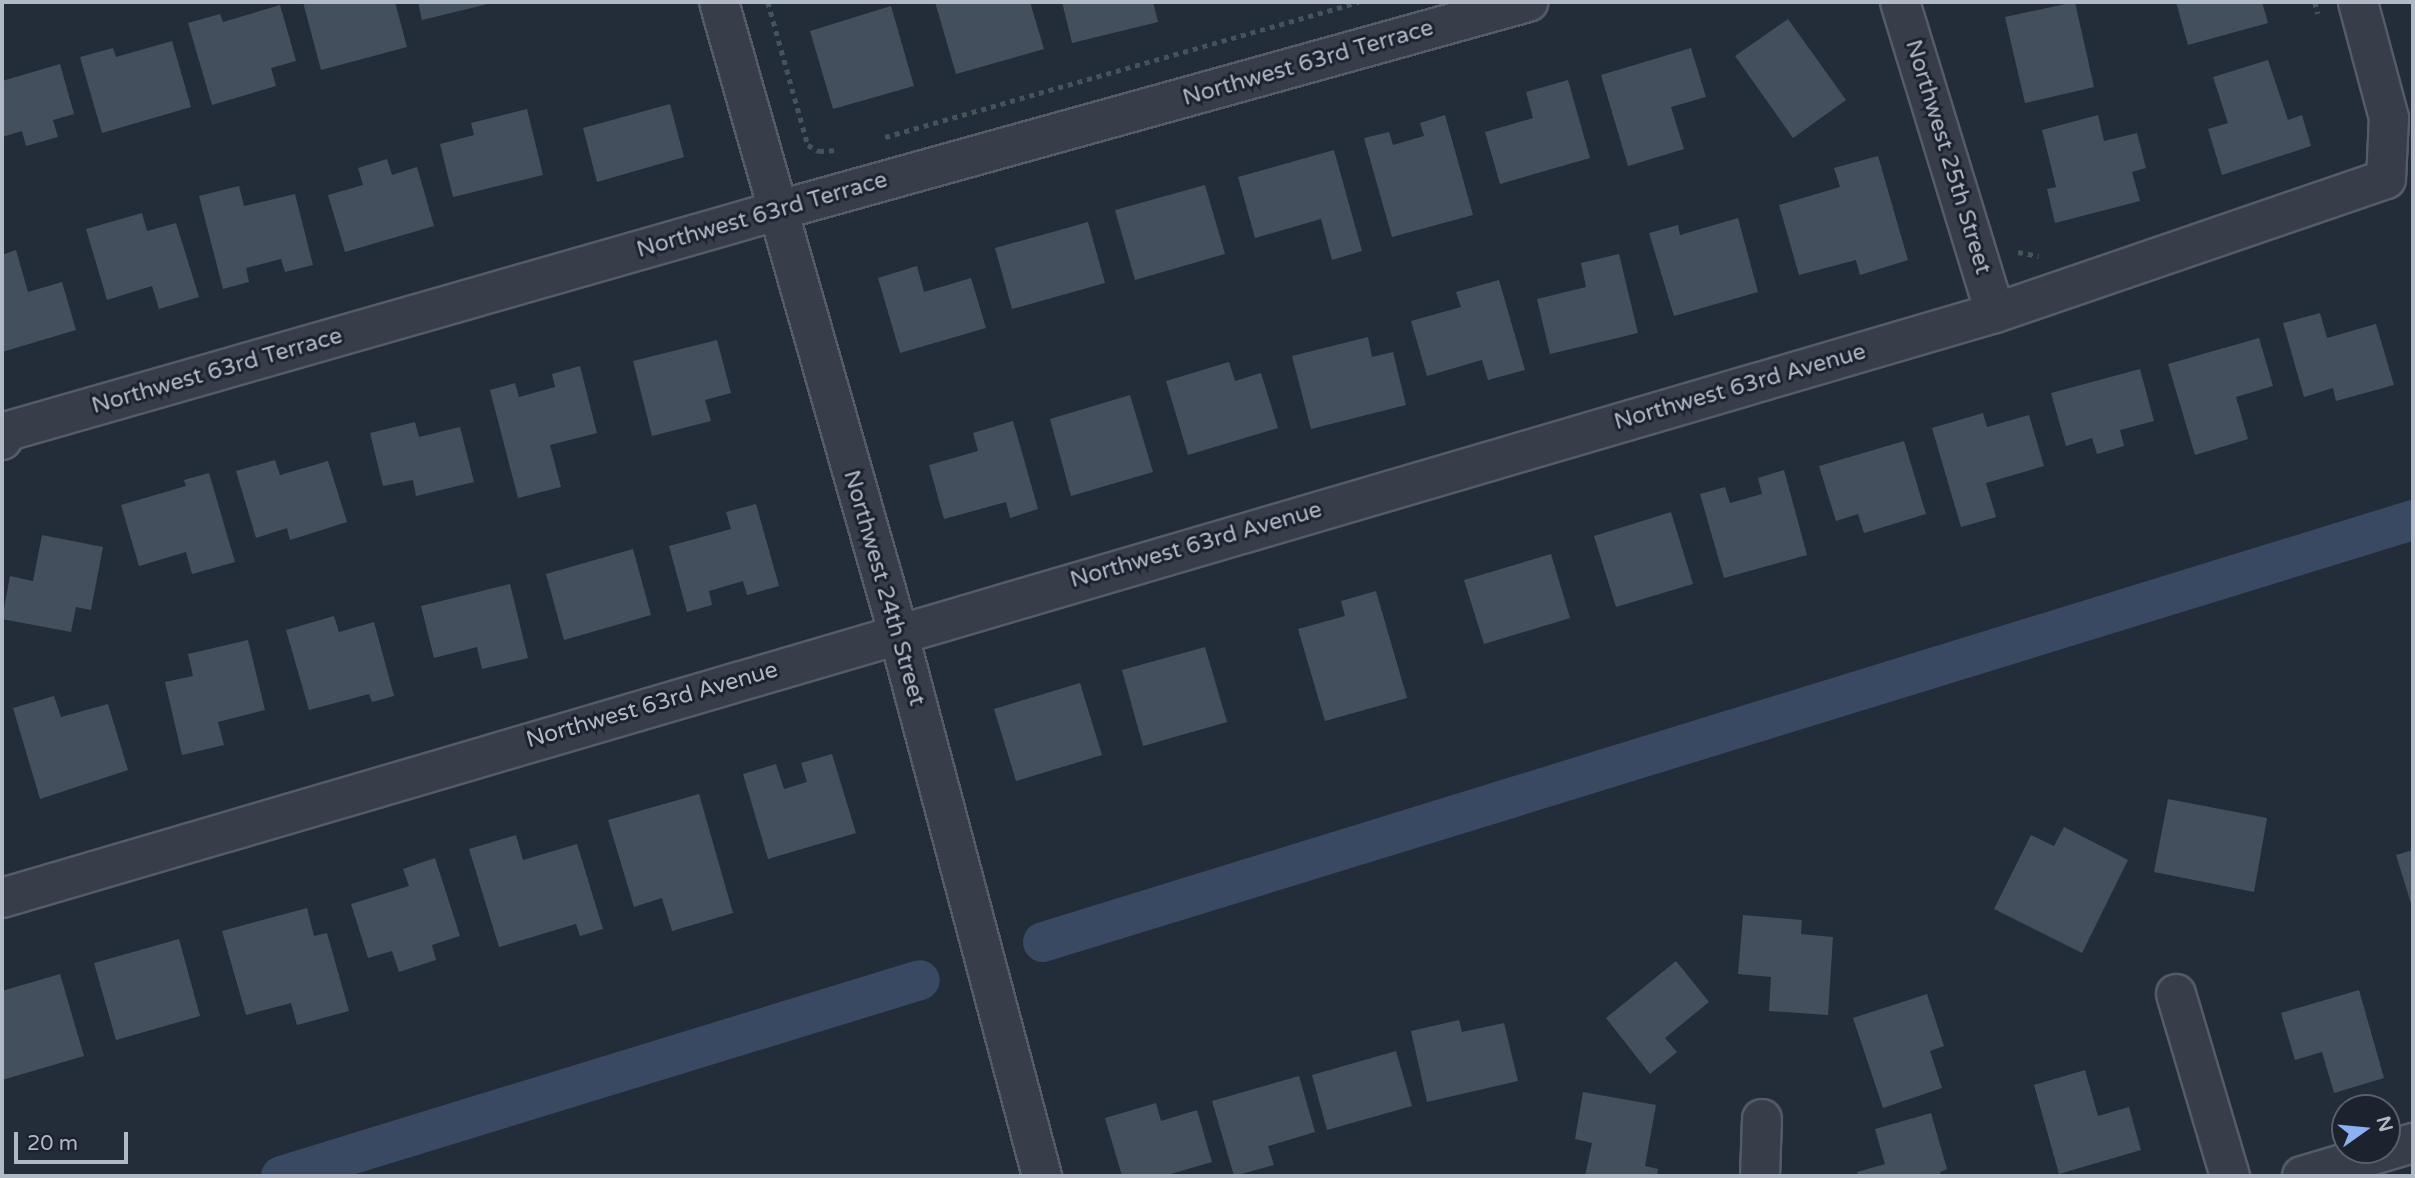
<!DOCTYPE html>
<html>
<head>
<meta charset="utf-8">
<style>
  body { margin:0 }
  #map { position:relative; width:2415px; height:1178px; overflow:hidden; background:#232c39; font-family:"Varela Round",sans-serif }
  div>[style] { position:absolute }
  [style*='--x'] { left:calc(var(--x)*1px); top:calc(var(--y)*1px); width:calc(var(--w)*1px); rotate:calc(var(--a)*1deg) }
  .canal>* { height:40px; margin:-20px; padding:0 20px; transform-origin:20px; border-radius:20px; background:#394962 }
  .building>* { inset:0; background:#444f5e }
  .path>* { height:4.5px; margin-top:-2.25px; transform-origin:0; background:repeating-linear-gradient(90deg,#435558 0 5px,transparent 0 10px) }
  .roads { filter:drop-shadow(2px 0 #555c68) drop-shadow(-2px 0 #555c68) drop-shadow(0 2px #555c68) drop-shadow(0 -2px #555c68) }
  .minor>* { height:38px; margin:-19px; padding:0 19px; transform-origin:19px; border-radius:19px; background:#373e4a }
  span { translate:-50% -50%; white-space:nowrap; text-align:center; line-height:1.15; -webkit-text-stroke:6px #1c232f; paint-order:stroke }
  .street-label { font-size:23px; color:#b2b9c6 }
  .frame { position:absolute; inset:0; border:4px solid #b2b9c6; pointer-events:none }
  .north { position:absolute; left:2331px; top:1094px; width:70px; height:70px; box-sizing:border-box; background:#1c232f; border:2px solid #585f6b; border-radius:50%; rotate:75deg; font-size:19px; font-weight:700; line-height:28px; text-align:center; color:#b2b9c6 }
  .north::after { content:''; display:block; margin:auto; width:24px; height:32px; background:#8ab1f2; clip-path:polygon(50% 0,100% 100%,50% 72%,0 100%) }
  .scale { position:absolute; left:14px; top:1132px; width:114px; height:32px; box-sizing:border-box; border:4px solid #b2b9c6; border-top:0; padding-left:9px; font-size:21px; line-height:24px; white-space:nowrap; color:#b2b9c6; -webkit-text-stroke:5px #1c232f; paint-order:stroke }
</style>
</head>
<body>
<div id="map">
  <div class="canal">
    <div style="--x:1043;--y:942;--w:1434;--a:-17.12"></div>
    <div style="--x:281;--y:1176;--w:668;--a:-17.05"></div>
  </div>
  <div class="building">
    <div style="clip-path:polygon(303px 2px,395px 2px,407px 47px,321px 70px)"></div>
    <div style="clip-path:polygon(418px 2px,492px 2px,492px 3px,422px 20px)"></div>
    <div style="clip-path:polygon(935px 2px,1030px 2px,1044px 49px,956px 74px)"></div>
    <div style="clip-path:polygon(1062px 2px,1153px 2px,1158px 22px,1072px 43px)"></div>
    <div style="clip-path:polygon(2075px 2px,2094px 87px,2025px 103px,2005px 17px)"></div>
    <div style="clip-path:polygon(2176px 2px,2262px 2px,2268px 23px,2188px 45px)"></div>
    <div style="clip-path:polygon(280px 5px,296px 61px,271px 68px,276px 86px,212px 105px,188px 23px,220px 14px,223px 22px)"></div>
    <div style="clip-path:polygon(891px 6px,914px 86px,833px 109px,810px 31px)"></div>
    <div style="clip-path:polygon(1788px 19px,1846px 100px,1793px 138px,1735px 56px)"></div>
    <div style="clip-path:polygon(172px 41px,191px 107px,102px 133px,80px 57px,113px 48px,116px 57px)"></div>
    <div style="clip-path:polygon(1691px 48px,1706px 97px,1671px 107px,1684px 149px,1628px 166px,1601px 75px)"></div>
    <div style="clip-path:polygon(2268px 60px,2288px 120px,2302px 115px,2311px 146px,2222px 175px,2208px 129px,2228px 123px,2213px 77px)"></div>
    <div style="clip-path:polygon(60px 64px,74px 114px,53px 120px,58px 137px,26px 146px,22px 131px,2px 137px,2px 81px)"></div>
    <div style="clip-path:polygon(1568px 80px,1590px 158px,1500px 184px,1485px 132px,1533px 118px,1526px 92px)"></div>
    <div style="clip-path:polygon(670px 104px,684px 157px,597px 182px,583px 128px)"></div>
    <div style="clip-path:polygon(527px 109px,543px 175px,453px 197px,440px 144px,474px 135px,471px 123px)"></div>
    <div style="clip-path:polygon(1445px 115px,1473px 215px,1392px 237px,1364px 138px,1389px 132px,1393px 145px,1424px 136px,1420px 123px)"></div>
    <div style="clip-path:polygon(2098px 115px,2104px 141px,2137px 133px,2146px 168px,2132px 172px,2140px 201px,2055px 223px,2047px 189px,2056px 187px,2042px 130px)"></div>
    <div style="clip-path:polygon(1334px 150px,1362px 251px,1332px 260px,1321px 219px,1255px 238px,1238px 177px)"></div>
    <div style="clip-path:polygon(1878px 156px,1908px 260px,1860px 275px,1856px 260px,1799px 275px,1779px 205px,1840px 187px,1834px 168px)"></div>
    <div style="clip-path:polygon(387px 159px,392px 175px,417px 167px,434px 226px,345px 252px,328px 195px,363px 185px,358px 168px)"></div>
    <div style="clip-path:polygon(1205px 185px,1225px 254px,1135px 280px,1115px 210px)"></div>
    <div style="clip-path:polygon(239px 186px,244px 206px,295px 194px,313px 265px,285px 272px,281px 259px,246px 268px,249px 282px,223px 289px,199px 196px)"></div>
    <div style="clip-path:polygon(142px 213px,147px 231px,176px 223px,199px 297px,159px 309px,152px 286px,107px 300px,86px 229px)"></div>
    <div style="clip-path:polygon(1738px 218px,1758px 292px,1674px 316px,1649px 233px,1678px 225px,1680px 235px)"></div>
    <div style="clip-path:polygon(1088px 222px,1105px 283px,1012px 309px,995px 248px)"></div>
    <div style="clip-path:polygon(16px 250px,28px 292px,62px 282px,76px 330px,2px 352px,2px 255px)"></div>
    <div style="clip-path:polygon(1619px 254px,1638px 333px,1550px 354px,1537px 299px,1586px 287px,1581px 263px)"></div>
    <div style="clip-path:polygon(917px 266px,924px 292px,971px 278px,986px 328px,900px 353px,878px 278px)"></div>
    <div style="clip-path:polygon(1499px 280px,1525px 370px,1488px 380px,1482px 360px,1427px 376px,1411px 321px,1461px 307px,1456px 292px)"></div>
    <div style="clip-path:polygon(2320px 313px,2327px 338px,2376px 324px,2394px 385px,2336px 401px,2333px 388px,2304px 397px,2283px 323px)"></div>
    <div style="clip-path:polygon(1368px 337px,1372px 357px,1393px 352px,1406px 405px,1311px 429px,1292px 356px)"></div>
    <div style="clip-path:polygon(2259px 338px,2273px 386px,2236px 397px,2248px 439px,2195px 455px,2168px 364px)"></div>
    <div style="clip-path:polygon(717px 340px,731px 393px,705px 400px,711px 421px,652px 436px,633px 361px)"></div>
    <div style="clip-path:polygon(1229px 362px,1235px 381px,1261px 373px,1278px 428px,1188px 455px,1166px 381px)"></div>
    <div style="clip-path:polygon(580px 366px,597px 433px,550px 445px,561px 487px,518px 498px,490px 390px,515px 383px,519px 397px,555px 387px,552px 374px)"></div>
    <div style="clip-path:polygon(2140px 369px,2154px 421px,2120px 430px,2124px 446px,2097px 454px,2092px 438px,2066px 446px,2051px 393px)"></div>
    <div style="clip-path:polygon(1130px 395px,1153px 472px,1071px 496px,1050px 419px)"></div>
    <div style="clip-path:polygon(1983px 413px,1987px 427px,2029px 415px,2044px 466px,1986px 483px,1996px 517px,1961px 527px,1932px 428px)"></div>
    <div style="clip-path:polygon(1013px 421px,1038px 509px,1010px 518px,1006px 502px,944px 519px,929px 465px,978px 451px,973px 433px)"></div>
    <div style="clip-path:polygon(415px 422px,419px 437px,460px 427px,474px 482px,416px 496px,413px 480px,383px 486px,370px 433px)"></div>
    <div style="clip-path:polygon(1904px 441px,1926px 514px,1864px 533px,1858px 514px,1836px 521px,1819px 466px)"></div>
    <div style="clip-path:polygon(275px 460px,280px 475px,328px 461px,347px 522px,290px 540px,287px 528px,256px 538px,236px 471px)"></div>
    <div style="clip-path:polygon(1784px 470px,1807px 555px,1724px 578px,1700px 494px,1725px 487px,1730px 503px,1762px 494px,1758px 478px)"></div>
    <div style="clip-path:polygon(209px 473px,235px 562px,192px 574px,186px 552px,139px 566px,121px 505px,186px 486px,184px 480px)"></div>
    <div style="clip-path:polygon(756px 504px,779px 586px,747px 595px,743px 581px,709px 591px,712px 605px,687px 612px,669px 546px,731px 529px,726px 512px)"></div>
    <div style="clip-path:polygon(1671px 512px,1693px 584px,1616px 607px,1594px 536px)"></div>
    <div style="clip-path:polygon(42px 535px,103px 547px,91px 610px,76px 607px,71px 632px,2px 619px,10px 576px,33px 581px)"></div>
    <div style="clip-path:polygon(633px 549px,651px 615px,564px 640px,546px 574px)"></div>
    <div style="clip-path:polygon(1551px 554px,1570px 618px,1484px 644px,1464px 580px)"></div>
    <div style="clip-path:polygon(510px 584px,528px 658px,482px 669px,477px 647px,434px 658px,421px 606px)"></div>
    <div style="clip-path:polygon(1376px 591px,1407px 698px,1325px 721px,1298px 629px,1345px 616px,1341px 601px)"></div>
    <div style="clip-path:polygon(334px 616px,339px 632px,374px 622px,394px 696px,372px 702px,369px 694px,309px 710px,286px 630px)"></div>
    <div style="clip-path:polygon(248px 640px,265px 710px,218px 722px,224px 745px,182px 755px,165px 682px,193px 676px,188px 654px)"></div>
    <div style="clip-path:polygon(1205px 647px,1227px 722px,1143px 746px,1122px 670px)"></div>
    <div style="clip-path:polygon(1080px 683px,1102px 755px,1016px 781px,994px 709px)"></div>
    <div style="clip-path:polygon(54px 696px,61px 717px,108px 704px,128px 770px,40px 799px,13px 708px)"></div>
    <div style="clip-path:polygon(832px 754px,856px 833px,768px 859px,743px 774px,776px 764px,784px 789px,807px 782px,801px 763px)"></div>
    <div style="clip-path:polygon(699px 794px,733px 913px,672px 931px,662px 898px,634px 907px,608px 820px)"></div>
    <div style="clip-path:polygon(2168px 799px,2267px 818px,2254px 892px,2154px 872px)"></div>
    <div style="clip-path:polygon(2064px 827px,2128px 860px,2082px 953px,1994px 909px,2031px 835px,2054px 846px)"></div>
    <div style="clip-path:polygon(516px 835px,523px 860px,577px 844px,603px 929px,580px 936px,576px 924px,499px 947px,469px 849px)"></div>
    <div style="clip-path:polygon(2413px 850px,2413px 910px,2396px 855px)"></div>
    <div style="clip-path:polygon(435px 858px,460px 936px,432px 945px,436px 960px,399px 972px,392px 951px,368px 958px,351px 904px,409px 886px,403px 869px)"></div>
    <div style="clip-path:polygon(307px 908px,314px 936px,327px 933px,349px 1011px,297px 1025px,291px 1003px,246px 1015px,222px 931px)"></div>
    <div style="clip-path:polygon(1743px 915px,1802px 920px,1801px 934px,1833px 937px,1828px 1015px,1769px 1011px,1771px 977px,1738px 974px)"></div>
    <div style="clip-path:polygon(179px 939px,200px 1016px,116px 1040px,94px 963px)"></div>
    <div style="clip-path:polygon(1676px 961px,1709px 1002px,1665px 1038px,1677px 1052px,1650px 1074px,1606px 1018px)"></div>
    <div style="clip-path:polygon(60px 974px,84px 1056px,2px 1080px,2px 991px)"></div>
    <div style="clip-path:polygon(2359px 990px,2384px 1078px,2334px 1093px,2322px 1052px,2295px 1060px,2281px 1013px)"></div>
    <div style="clip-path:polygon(1927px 994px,1944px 1046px,1930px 1051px,1942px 1088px,1883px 1108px,1853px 1018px)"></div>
    <div style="clip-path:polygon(1459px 1020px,1462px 1032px,1504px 1023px,1518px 1081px,1427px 1102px,1411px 1031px)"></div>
    <div style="clip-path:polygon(1396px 1051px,1412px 1106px,1327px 1130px,1312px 1075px)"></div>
    <div style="clip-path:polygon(2085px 1070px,2098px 1116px,2129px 1107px,2141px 1150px,2059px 1174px,2034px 1085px)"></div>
    <div style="clip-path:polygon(1299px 1076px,1315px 1132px,1268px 1146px,1274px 1165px,1234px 1176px,1212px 1101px)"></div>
    <div style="clip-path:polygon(1583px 1092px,1656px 1105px,1645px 1166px,1658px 1169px,1657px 1176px,1585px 1176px,1592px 1143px,1575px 1139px)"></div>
    <div style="clip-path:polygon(1156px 1103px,1161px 1121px,1197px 1110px,1212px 1162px,1164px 1176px,1122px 1176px,1105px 1118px)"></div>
    <div style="clip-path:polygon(1931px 1113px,1947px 1169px,1940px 1172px,1941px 1176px,1858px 1176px,1857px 1172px,1885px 1164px,1875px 1129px)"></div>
  </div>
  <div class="path">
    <div style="--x:768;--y:2;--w:148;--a:74.4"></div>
    <div style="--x:808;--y:145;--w:13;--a:29"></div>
    <div style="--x:819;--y:151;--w:20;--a:-3"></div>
    <div style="--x:2315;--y:2;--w:12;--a:76"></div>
    <div style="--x:885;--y:137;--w:492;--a:-15.9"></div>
    <div style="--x:2018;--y:252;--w:21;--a:11"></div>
  </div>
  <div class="roads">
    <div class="minor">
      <div style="--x:719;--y:2;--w:655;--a:74.14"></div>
      <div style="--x:898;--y:632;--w:563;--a:75.17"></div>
      <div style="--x:1900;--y:2;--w:325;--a:73"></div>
      <div style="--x:2;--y:440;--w:11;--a:-56"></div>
      <div style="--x:8;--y:431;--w:799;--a:-15.98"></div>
      <div style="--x:776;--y:211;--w:781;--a:-15.53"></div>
      <div style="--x:2;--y:898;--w:2077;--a:-16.36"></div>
      <div style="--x:1995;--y:313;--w:413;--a:-18.9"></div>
      <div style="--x:2386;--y:179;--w:61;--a:-87.2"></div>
      <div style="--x:2389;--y:118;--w:120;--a:-105"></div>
      <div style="--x:2176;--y:994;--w:190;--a:73.5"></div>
      <div style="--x:1760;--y:1176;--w:57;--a:-88"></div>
      <div style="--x:2302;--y:1176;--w:116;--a:-16.6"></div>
    </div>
  </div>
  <div class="street-label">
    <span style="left:1308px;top:63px;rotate:-16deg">Northwest 63rd Terrace</span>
    <span style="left:1948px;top:157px;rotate:73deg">Northwest 25th Street</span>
    <span style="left:762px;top:215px;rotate:-16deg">Northwest 63rd Terrace</span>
    <span style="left:217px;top:371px;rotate:-16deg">Northwest 63rd Terrace</span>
    <span style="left:1740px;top:387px;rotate:-16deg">Northwest 63rd Avenue</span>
    <span style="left:1196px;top:545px;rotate:-16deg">Northwest 63rd Avenue</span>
    <span style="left:884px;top:588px;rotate:74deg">Northwest 24th Street</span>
    <span style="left:652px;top:705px;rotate:-16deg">Northwest 63rd Avenue</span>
  </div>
  <div class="frame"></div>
  <div class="north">N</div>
  <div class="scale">20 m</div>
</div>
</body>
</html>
